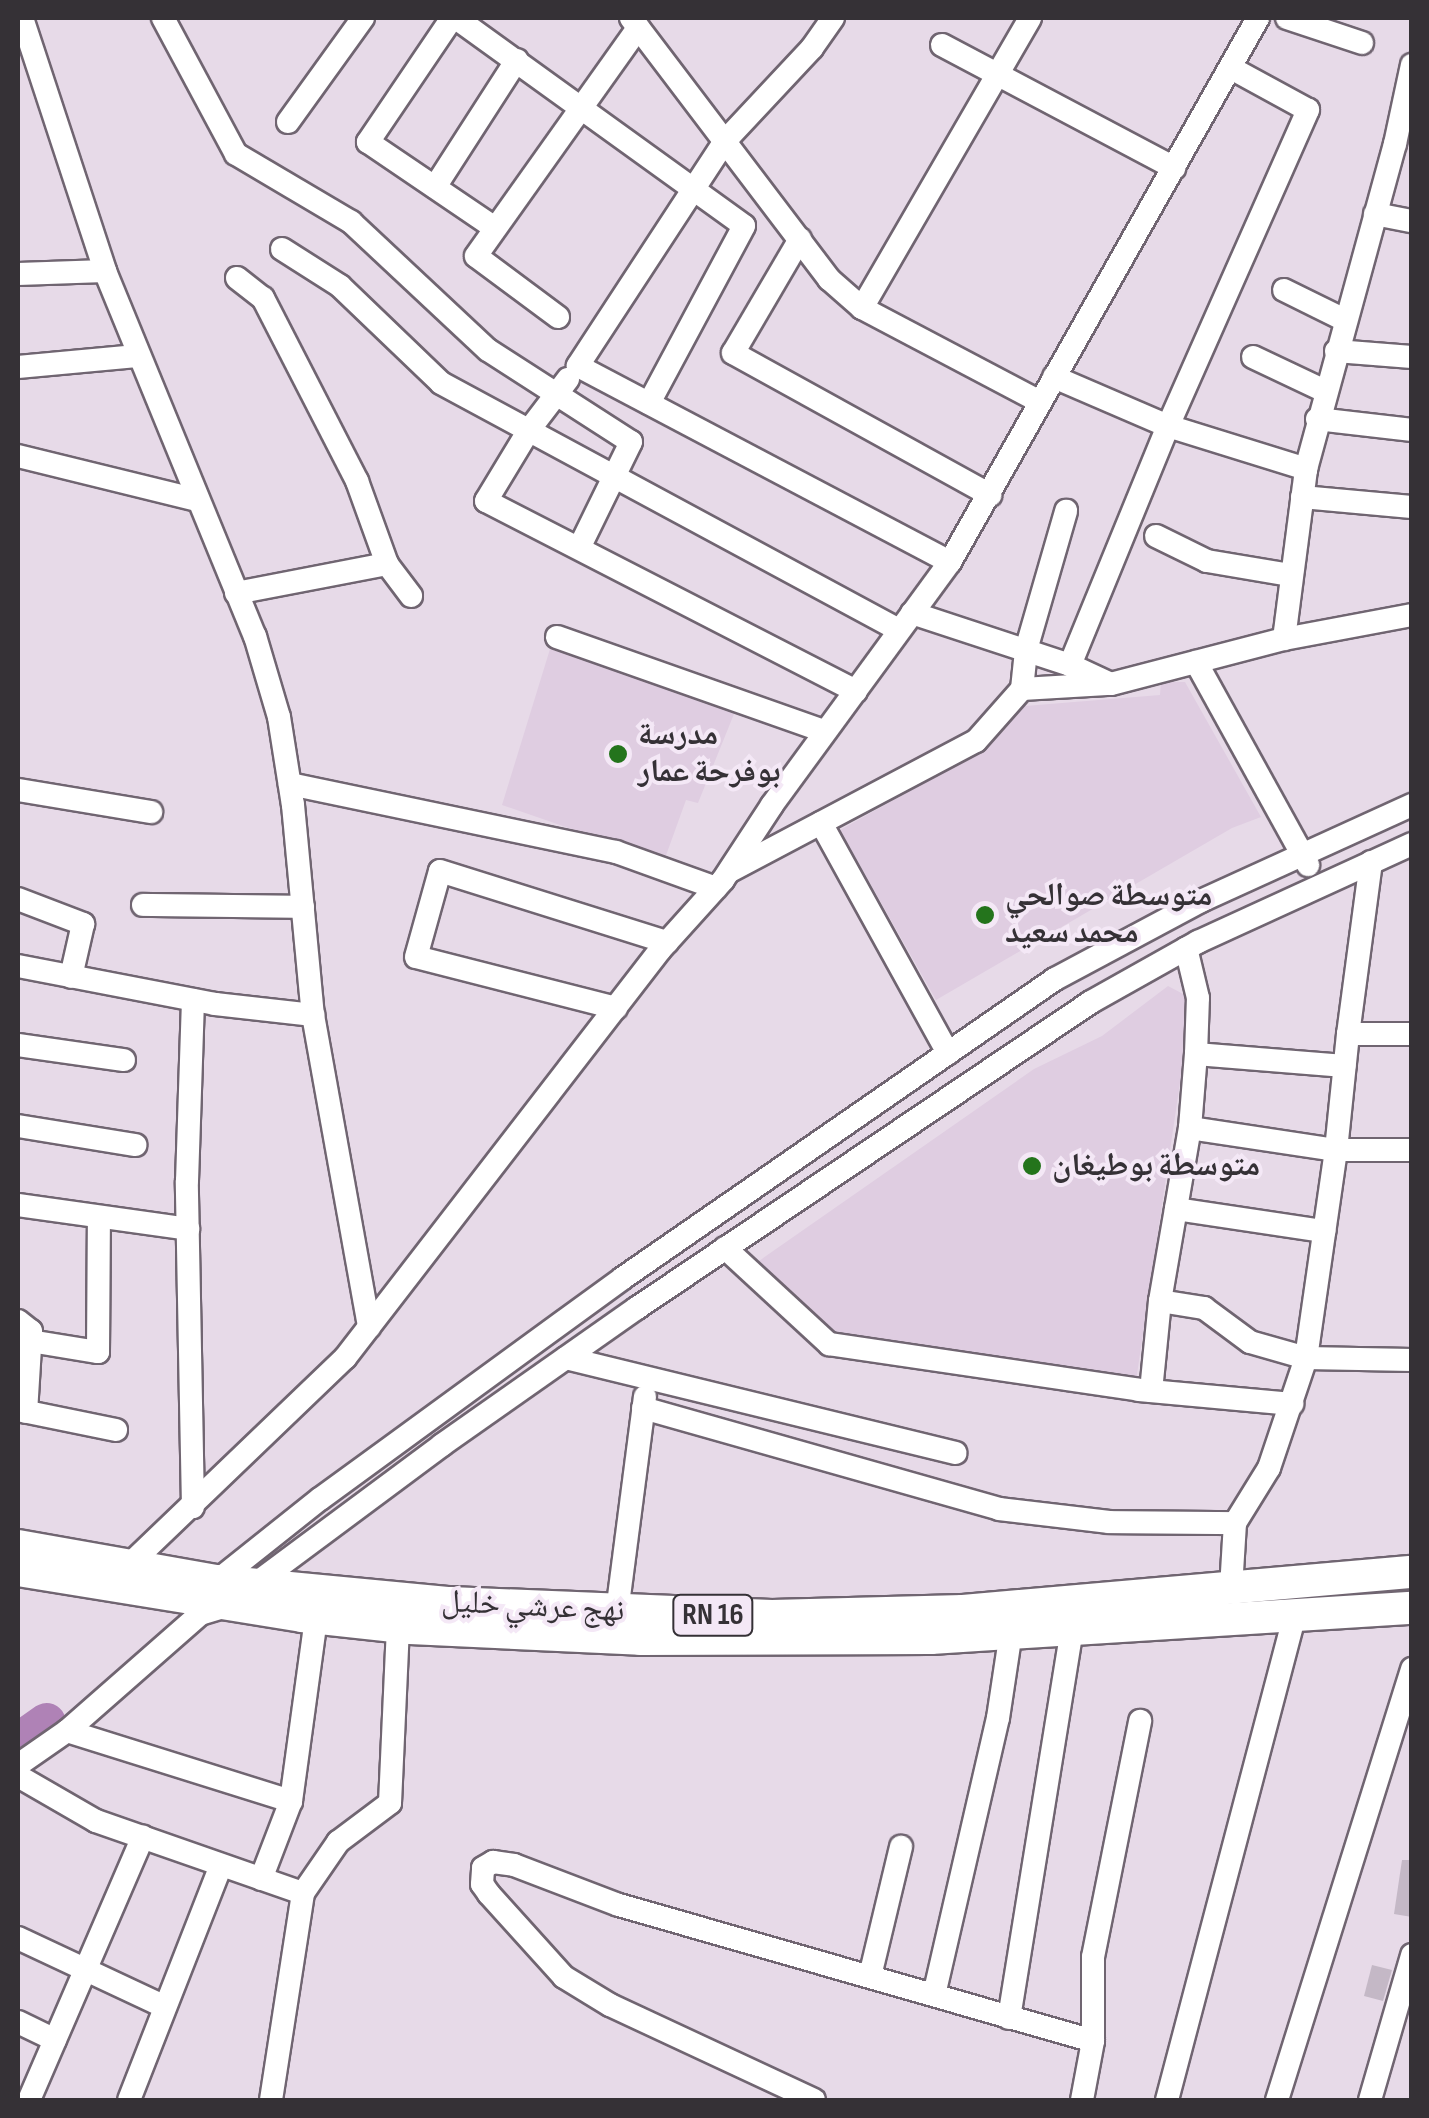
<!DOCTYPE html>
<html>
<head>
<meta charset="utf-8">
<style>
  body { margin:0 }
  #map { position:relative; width:1429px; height:2118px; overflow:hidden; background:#e7dae8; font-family:"Sofia Sans Condensed","Noto Naskh Arabic",sans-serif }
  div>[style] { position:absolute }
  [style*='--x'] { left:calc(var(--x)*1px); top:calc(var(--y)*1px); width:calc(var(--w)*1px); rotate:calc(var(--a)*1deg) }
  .built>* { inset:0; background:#dfcde1 }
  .river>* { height:38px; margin:-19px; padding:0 19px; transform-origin:19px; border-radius:19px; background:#af82b6 }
  .building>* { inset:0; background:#c4b8c6 }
  .roads { filter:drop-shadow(2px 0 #706571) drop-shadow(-2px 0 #706571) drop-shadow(0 2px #706571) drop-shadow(0 -2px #706571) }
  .minor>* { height:22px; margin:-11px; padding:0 11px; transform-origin:11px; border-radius:11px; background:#fff }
  .highway>* { height:32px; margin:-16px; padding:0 16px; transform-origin:16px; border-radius:16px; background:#fff }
  .dots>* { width:28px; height:28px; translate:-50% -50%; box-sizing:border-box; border:5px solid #f4e8f6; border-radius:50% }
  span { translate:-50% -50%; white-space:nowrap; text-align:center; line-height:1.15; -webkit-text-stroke:8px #f4e8f6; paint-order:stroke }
  .shield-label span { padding:2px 8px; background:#f4e8f6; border:2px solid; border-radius:8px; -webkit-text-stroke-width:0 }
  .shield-label { font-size:30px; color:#353136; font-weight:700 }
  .poi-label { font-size:32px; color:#353136; font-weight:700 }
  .left { translate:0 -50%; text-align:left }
  .street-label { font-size:32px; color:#353136 }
  .frame { position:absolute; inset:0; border:20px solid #353136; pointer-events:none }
</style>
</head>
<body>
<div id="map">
  <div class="built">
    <div style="clip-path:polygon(550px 649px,736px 709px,698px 803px,686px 800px,664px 861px,502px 805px)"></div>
    <div style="clip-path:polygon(1161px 682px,1185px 682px,1261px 817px,1232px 828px,936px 1000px,840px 830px,989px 747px,1025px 706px,1160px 695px)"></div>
    <div style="clip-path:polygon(1168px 986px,1185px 995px,1191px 1008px,1136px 1381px,834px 1332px,756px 1263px,1034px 1069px,1102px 1036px)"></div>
  </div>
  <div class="river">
    <div style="--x:18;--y:1742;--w:35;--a:-35"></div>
  </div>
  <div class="building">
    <div style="clip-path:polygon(1402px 1860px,1412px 1860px,1412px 1917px,1394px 1914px)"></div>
    <div style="clip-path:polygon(1372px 1965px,1392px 1970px,1383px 2001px,1364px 1996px)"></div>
  </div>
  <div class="roads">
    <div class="minor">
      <div style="--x:22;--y:18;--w:266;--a:71.8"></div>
      <div style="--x:105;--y:271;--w:395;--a:67.7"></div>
      <div style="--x:255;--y:636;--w:84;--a:73.5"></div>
      <div style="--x:279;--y:717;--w:89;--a:81"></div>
      <div style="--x:293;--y:805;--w:211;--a:84.6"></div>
      <div style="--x:313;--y:1015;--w:317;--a:79.8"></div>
      <div style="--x:163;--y:18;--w:154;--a:61.8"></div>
      <div style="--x:236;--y:154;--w:134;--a:30.6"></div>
      <div style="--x:351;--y:222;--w:187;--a:43.1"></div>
      <div style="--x:488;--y:350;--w:170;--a:32.8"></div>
      <div style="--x:631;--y:442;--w:118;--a:116.1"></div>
      <div style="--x:452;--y:18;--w:150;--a:124.1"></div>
      <div style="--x:368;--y:142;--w:153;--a:34.1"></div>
      <div style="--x:456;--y:18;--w:355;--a:35.8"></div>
      <div style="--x:744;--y:226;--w:201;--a:118.2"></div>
      <div style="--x:631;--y:18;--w:328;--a:52.8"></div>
      <div style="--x:829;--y:279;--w:44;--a:41.3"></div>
      <div style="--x:862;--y:308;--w:201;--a:27.8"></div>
      <div style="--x:833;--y:18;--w:37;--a:125"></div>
      <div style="--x:812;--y:48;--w:127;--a:133.1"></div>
      <div style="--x:725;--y:141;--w:269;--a:123.2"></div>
      <div style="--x:578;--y:366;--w:420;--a:27.8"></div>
      <div style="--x:1287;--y:18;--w:79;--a:18.4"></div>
      <div style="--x:942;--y:45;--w:263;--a:27.9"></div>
      <div style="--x:288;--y:122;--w:128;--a:-54.2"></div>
      <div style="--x:435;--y:187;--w:151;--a:-57.2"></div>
      <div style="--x:1375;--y:214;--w:38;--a:11"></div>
      <div style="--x:800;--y:239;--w:132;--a:120.4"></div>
      <div style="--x:733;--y:353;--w:294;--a:28.9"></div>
      <div style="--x:282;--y:249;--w:69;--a:32.5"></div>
      <div style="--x:340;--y:286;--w:140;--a:43.8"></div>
      <div style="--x:441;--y:383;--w:520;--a:28.34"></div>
      <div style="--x:18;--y:274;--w:87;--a:-2"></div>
      <div style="--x:237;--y:278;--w:33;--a:38"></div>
      <div style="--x:263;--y:298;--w:206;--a:62.8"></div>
      <div style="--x:357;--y:481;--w:88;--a:70.1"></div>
      <div style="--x:1284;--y:290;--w:68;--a:26.2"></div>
      <div style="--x:862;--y:308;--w:335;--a:-59.9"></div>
      <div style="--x:558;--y:317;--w:102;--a:-143.4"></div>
      <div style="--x:476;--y:256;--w:280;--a:-54.6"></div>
      <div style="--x:1336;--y:351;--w:76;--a:4.5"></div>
      <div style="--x:1253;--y:357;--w:80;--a:25.3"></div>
      <div style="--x:18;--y:367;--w:119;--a:-5.3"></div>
      <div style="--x:1054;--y:377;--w:124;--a:23.3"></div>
      <div style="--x:1168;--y:426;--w:145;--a:17.3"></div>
      <div style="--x:568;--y:379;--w:64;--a:127.4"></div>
      <div style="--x:529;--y:430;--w:83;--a:121.2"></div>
      <div style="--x:486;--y:501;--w:416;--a:27.2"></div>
      <div style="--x:1317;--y:419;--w:96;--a:6.6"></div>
      <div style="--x:18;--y:456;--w:184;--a:13.8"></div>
      <div style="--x:1302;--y:497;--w:110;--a:5.2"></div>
      <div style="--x:1156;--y:536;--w:57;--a:26.1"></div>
      <div style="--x:1207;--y:561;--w:85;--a:9.5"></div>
      <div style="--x:236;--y:593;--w:154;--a:-10.9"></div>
      <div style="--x:387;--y:564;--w:40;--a:53"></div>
      <div style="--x:912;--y:613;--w:166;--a:18.2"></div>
      <div style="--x:1070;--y:665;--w:45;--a:24.9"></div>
      <div style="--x:1111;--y:684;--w:179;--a:-14.6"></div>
      <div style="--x:1284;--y:639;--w:130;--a:-10.6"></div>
      <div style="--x:557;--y:637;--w:283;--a:19.4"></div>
      <div style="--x:1284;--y:639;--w:171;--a:-82.6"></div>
      <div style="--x:1306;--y:469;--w:337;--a:-74.7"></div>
      <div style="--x:1395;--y:144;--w:81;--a:-77.9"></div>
      <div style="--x:1196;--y:662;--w:232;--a:61.1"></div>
      <div style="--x:1070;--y:665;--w:258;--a:-67.7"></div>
      <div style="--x:1168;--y:426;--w:346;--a:-66.1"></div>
      <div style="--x:1308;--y:110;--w:88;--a:-151.4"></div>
      <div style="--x:1022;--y:689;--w:39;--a:-84"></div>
      <div style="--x:1026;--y:650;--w:145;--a:-73.9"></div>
      <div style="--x:290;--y:784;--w:333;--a:11.8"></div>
      <div style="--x:616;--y:852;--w:106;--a:19.8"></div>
      <div style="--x:18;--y:790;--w:135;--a:9.4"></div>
      <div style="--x:821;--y:823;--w:263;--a:61.1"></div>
      <div style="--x:1371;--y:862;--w:174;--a:97.6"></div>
      <div style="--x:1348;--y:1034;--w:64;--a:0"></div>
      <div style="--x:730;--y:871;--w:278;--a:-27.9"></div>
      <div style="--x:976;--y:741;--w:69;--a:-48.5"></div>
      <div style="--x:1022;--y:689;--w:85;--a:-3.4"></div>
      <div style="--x:18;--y:899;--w:70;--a:21"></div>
      <div style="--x:83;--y:924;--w:54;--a:102.8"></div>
      <div style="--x:143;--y:905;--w:160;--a:0.7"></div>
      <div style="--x:18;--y:966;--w:201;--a:10.9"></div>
      <div style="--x:215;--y:1004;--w:99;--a:6.4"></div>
      <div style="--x:616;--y:1008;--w:206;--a:-165.7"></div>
      <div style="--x:416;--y:957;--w:89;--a:-74.4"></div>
      <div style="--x:440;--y:871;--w:238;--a:17.4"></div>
      <div style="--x:1348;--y:1034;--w:117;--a:95.9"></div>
      <div style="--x:1336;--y:1150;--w:76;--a:0"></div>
      <div style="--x:18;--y:1045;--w:107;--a:8.1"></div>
      <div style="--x:1196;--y:1054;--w:149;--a:4.6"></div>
      <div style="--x:18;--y:1126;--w:119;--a:9.2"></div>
      <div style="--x:1190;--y:1128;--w:148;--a:8.6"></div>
      <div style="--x:1336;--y:1150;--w:210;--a:98.2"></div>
      <div style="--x:1306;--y:1358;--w:116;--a:108.6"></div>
      <div style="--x:1269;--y:1468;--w:65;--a:121.7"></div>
      <div style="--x:1235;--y:1523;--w:66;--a:93.5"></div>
      <div style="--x:18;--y:1205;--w:172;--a:8"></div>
      <div style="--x:1176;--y:1209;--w:150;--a:8.5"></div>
      <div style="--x:725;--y:1248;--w:142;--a:42.7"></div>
      <div style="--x:829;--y:1344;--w:313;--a:8.4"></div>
      <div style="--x:1139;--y:1390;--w:154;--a:5.2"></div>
      <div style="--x:1160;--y:1301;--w:45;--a:9"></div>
      <div style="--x:1204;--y:1308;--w:57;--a:36.5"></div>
      <div style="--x:1250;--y:1342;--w:58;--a:15.9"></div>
      <div style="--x:1306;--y:1358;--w:106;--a:1.1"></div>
      <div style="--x:18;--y:1321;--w:16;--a:38"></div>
      <div style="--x:31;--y:1331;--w:81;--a:93.5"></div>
      <div style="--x:30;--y:1341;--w:69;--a:9.2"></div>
      <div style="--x:98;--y:1352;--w:135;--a:-89.6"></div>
      <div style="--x:566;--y:1358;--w:401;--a:13.7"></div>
      <div style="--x:1151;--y:1391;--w:90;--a:-84.3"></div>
      <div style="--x:1160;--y:1301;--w:176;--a:-80.2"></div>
      <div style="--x:1190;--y:1128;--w:74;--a:-85.4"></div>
      <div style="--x:1196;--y:1054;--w:56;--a:-88"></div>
      <div style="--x:1198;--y:998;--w:51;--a:-103.5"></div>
      <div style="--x:643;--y:1408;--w:370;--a:15.8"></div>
      <div style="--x:999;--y:1509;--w:111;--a:6.7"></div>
      <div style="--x:1109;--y:1522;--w:126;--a:0.5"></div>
      <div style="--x:18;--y:1410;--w:100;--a:11.5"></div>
      <div style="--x:193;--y:1507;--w:326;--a:-91.1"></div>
      <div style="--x:187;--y:1181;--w:181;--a:-88.1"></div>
      <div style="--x:128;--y:1566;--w:301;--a:-43.8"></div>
      <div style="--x:345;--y:1358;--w:515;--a:-52.33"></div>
      <div style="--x:660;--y:950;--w:94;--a:-48"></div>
      <div style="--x:723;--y:880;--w:90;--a:-56.8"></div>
      <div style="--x:772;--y:805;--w:301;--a:-53.8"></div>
      <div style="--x:950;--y:562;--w:625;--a:-60.48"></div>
      <div style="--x:213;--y:1584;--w:137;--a:-38.5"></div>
      <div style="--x:320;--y:1499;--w:375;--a:-36.1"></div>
      <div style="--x:623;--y:1278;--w:525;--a:-34.69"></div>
      <div style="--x:1055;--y:979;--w:166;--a:-28.1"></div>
      <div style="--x:1201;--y:901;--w:232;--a:-24.5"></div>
      <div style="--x:251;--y:1587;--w:238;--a:-36.6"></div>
      <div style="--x:442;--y:1445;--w:238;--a:-35.1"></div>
      <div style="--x:637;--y:1308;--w:547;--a:-33.98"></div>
      <div style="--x:1091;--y:1002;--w:123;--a:-29.3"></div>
      <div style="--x:1198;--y:942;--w:235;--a:-24.6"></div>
      <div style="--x:617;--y:1612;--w:217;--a:-82.6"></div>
      <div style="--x:67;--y:1731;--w:235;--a:17.4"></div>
      <div style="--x:18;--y:1765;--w:60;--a:-34.8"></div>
      <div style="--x:67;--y:1731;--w:177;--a:-41.3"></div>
      <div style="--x:200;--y:1614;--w:27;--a:-17"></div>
      <div style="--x:18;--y:1776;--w:90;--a:30"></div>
      <div style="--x:96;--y:1821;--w:219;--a:19.2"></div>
      <div style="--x:261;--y:1879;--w:84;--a:-69"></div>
      <div style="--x:291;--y:1801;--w:185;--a:-82.2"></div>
      <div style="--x:18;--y:1938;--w:162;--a:25.1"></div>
      <div style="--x:870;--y:1976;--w:133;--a:-76.5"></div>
      <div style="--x:934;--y:1995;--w:284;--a:-77"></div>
      <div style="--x:998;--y:1718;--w:87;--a:-81.4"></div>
      <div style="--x:1009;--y:2018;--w:395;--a:-80.8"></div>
      <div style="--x:18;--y:2022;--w:41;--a:25.9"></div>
      <div style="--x:29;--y:2100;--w:287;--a:-66.6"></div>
      <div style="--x:129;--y:2100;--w:252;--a:-68.6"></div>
      <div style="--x:271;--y:2100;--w:209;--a:-81.2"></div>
      <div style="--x:303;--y:1893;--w:62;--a:-55.5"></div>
      <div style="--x:338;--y:1842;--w:65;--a:-36.9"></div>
      <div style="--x:390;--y:1803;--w:177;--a:-87.4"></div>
      <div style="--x:814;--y:2100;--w:225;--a:-155"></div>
      <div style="--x:610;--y:2005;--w:54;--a:-148.7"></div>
      <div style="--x:564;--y:1977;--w:112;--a:-132.1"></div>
      <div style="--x:489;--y:1894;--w:12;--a:-125"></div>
      <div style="--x:482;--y:1884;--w:16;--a:-86"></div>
      <div style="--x:483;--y:1868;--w:12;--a:-31"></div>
      <div style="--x:493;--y:1862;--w:21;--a:8"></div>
      <div style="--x:514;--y:1865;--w:112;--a:20.9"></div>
      <div style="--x:619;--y:1905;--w:493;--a:16"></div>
      <div style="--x:1082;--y:2100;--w:60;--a:-79.4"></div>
      <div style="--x:1093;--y:2041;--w:84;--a:-90"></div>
      <div style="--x:1093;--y:1957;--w:241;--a:-78.7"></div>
      <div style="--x:1167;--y:2100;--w:503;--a:-75.24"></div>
      <div style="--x:1277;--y:2100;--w:452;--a:-72.6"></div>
      <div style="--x:1370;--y:2100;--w:151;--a:-73.8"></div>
    </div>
    <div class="highway">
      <div style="--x:18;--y:1546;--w:201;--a:10"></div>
      <div style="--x:216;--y:1581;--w:235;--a:5.4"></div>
      <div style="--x:450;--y:1603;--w:322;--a:2.3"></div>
      <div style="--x:772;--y:1616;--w:191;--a:-1.5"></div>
      <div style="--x:963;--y:1611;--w:451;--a:-5"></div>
      <div style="--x:18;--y:1570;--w:288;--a:9.2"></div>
      <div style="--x:302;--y:1616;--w:109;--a:6.3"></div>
      <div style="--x:410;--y:1628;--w:230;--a:2.7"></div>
      <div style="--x:640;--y:1639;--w:291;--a:-0.2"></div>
      <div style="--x:931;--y:1638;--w:482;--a:-3.6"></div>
    </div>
  </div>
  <div class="dots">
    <div style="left:618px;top:754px;background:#24741c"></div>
    <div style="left:985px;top:915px;background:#24741c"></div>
    <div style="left:1032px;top:1166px;background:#24741c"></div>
  </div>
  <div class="shield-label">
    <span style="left:713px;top:1615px">RN 16</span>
  </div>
  <div class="poi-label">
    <span class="left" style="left:638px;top:754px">مدرسة<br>بوفرحة عمار</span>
    <span class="left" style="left:1005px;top:915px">متوسطة صوالحي<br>محمد سعيد</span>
    <span class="left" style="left:1052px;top:1166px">متوسطة بوطيغان</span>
  </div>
  <div class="street-label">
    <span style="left:533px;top:1607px;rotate:3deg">نهج عرشي خليل</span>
  </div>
  <div class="frame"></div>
</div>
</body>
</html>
